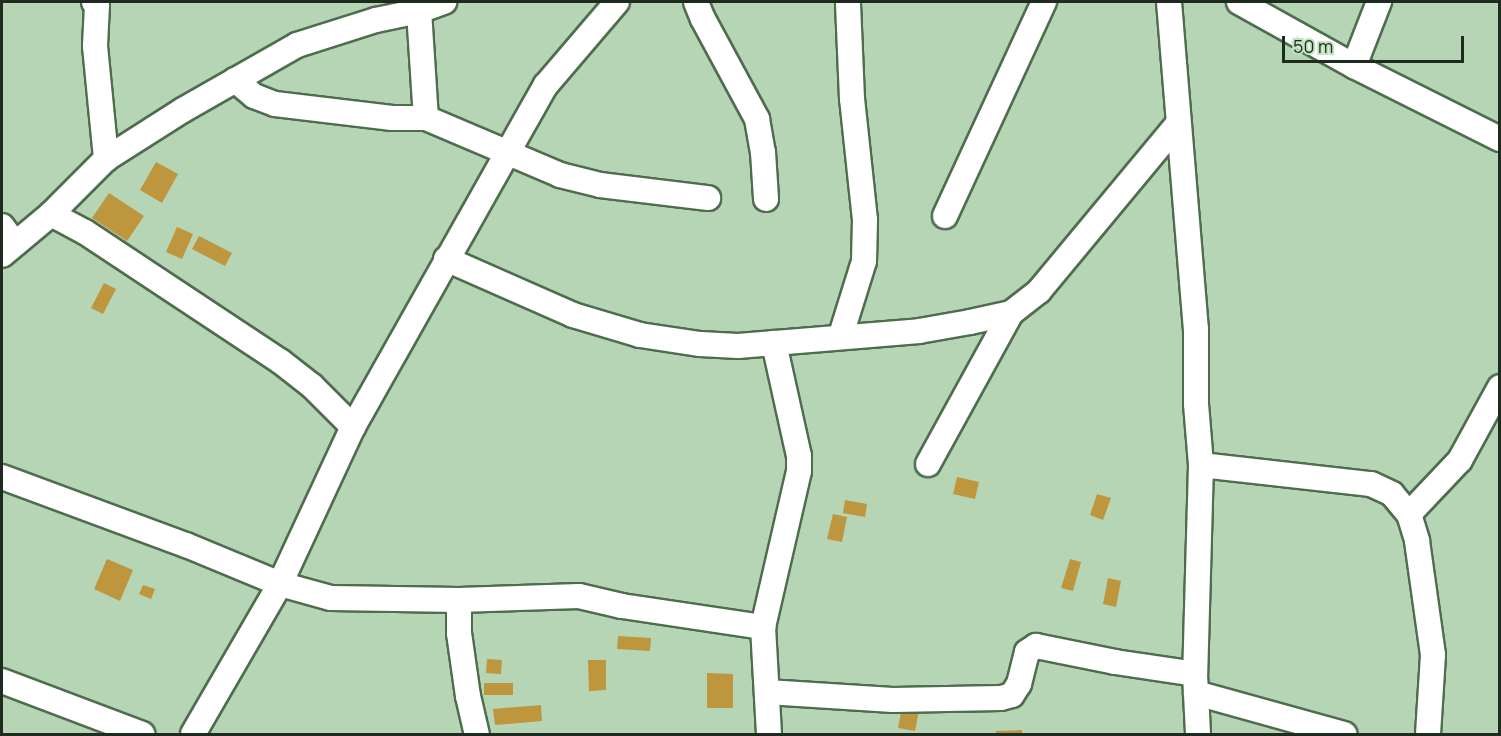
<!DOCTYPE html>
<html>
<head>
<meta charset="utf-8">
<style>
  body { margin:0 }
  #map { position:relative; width:1501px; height:736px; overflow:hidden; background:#b5d5b5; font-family:Manrope,sans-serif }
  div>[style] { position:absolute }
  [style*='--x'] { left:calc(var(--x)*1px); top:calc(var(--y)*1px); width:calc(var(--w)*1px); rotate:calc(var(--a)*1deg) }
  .building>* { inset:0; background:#bd963e }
  .roads { filter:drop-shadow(2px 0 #4f6c4f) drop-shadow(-2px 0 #4f6c4f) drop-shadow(0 2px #4f6c4f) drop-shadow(0 -2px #4f6c4f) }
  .minor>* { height:24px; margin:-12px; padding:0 12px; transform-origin:12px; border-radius:12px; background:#fff }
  span { translate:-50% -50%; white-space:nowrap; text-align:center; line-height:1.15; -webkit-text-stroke:4.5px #c1e2c1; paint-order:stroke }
  .frame { position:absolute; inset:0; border:3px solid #1f2b1f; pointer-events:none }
  .scale { position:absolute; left:1282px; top:36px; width:182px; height:27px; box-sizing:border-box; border:3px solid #1f2b1f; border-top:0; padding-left:8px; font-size:18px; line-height:21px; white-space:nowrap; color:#1f2b1f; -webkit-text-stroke:4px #c1e2c1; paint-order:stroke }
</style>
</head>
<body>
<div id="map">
  <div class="building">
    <div style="clip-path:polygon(156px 162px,178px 174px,162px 203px,140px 190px)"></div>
    <div style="clip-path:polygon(109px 193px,144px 216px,127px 241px,92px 218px)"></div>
    <div style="clip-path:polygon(177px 227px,193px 234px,182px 259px,166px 252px)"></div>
    <div style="clip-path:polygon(199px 236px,232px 253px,225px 266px,192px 249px)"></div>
    <div style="clip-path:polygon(104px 283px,116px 289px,103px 314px,91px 308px)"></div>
    <div style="clip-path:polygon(957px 477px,979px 482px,975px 499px,953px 494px)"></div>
    <div style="clip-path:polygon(1097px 494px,1111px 498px,1103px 520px,1090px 515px)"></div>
    <div style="clip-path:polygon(845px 500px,867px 504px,865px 517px,843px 513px)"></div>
    <div style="clip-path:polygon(833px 514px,847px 517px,842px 542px,827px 539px)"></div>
    <div style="clip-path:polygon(107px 559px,133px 570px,120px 601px,94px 589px)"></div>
    <div style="clip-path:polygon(1070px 559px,1081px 562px,1073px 591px,1061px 588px)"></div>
    <div style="clip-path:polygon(1108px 578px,1121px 581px,1116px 607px,1103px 604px)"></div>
    <div style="clip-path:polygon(143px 585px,155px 589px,151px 599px,139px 594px)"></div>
    <div style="clip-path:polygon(618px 636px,651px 638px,650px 651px,617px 649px)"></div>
    <div style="clip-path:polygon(487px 659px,502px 660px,501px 674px,486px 673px)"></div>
    <div style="clip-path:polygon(588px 660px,606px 660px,606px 690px,589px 691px)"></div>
    <div style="clip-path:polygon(707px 673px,733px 674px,733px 708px,707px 708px)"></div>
    <div style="clip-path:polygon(484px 683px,513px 683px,513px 695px,484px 695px)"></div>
    <div style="clip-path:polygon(903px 702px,920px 705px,915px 731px,898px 728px)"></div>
    <div style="clip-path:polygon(541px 705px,542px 721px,495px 725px,493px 709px)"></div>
    <div style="clip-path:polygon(1022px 730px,1022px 734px,996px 734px,996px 731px)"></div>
  </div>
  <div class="roads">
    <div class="minor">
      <div style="--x:94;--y:2;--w:4;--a:45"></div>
      <div style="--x:97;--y:5;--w:41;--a:92.8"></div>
      <div style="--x:95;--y:46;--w:114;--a:84.4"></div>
      <div style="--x:696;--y:2;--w:18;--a:68"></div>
      <div style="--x:703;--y:19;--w:114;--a:61.6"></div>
      <div style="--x:757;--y:119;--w:34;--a:80"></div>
      <div style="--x:763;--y:152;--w:47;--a:86.3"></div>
      <div style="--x:1169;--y:2;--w:328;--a:85.3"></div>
      <div style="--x:1196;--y:329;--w:75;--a:90"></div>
      <div style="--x:1196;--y:404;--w:61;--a:85.3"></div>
      <div style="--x:1201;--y:465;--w:209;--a:91.6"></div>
      <div style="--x:1195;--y:674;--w:60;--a:87.1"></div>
      <div style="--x:1239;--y:2;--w:132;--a:29.1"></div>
      <div style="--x:1354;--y:66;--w:163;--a:26.6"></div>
      <div style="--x:419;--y:11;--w:107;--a:86.3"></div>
      <div style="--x:1354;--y:66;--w:69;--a:-68.7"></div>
      <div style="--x:235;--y:80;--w:25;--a:40"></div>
      <div style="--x:254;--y:96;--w:22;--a:21"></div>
      <div style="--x:275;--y:104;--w:118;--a:6.8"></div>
      <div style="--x:392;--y:118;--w:34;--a:0"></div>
      <div style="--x:426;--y:118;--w:146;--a:23"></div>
      <div style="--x:560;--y:175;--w:41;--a:14"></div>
      <div style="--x:600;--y:185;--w:109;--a:6.9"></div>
      <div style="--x:51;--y:214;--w:38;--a:28"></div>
      <div style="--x:85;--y:232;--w:234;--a:33.5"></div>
      <div style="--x:280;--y:361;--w:41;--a:38"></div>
      <div style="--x:312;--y:386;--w:58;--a:45"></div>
      <div style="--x:945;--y:216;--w:236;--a:-65.2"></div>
      <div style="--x:2;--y:226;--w:22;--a:54"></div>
      <div style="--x:2;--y:255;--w:64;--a:-39.9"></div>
      <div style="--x:51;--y:214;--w:78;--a:-45"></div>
      <div style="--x:106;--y:159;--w:91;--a:-32.5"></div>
      <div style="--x:183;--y:110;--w:131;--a:-29.7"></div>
      <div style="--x:297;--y:45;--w:83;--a:-17.6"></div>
      <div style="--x:376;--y:20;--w:44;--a:-11.8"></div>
      <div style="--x:419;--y:11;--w:27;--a:-20"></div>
      <div style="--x:446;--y:259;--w:139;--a:23.8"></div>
      <div style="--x:573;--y:315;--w:70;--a:16.6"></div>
      <div style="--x:640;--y:335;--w:61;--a:8.5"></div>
      <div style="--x:700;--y:344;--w:38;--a:3"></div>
      <div style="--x:738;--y:346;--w:182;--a:-4.7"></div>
      <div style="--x:919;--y:331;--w:52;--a:-10"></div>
      <div style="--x:970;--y:322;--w:42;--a:-12.4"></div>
      <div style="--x:1011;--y:313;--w:36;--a:-38"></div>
      <div style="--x:1039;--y:291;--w:216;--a:-50.3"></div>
      <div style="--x:841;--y:335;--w:77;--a:-72.7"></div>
      <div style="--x:864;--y:261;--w:41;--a:-88.6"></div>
      <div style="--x:865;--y:220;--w:122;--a:-96.1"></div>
      <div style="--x:852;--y:99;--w:97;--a:-92.4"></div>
      <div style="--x:928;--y:464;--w:172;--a:-61.2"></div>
      <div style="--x:1201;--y:465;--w:171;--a:6.4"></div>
      <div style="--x:1371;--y:484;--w:23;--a:25"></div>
      <div style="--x:1392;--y:494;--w:26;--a:50"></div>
      <div style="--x:1409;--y:514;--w:28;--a:73"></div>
      <div style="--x:1417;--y:541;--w:115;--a:82"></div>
      <div style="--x:1433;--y:655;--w:79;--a:93.6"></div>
      <div style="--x:2;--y:477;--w:196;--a:20.3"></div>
      <div style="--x:186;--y:545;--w:102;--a:22.5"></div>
      <div style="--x:280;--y:584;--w:53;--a:15.4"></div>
      <div style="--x:331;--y:598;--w:128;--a:0.9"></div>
      <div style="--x:459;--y:600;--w:120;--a:-1.9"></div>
      <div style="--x:579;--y:596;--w:44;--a:13.1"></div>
      <div style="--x:622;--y:606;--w:143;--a:8.5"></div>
      <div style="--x:1409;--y:514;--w:74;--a:-46.6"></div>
      <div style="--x:1460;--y:460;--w:83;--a:-61.3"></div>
      <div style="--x:459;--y:600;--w:33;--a:90"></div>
      <div style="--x:459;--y:633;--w:64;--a:81.9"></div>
      <div style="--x:468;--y:696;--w:39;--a:77"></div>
      <div style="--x:2;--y:681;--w:150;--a:20.7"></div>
      <div style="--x:767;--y:692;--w:126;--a:3.6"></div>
      <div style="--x:893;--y:700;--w:108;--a:-1.1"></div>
      <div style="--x:1001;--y:698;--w:11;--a:-15"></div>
      <div style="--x:1012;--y:695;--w:13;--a:-58"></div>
      <div style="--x:1019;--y:684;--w:33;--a:-76"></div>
      <div style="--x:1027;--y:652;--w:11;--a:-34"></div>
      <div style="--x:1036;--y:646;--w:81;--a:11.4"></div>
      <div style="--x:1115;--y:662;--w:81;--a:8.5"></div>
      <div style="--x:1196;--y:693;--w:154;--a:15.5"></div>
      <div style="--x:193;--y:734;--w:173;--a:-59.9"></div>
      <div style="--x:280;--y:584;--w:173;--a:-65.1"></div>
      <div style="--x:353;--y:427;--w:393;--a:-60.6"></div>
      <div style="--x:546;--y:85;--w:109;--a:-49.5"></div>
      <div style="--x:769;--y:734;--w:107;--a:-93.2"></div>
      <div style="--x:763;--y:627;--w:160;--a:-77"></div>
      <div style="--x:799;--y:471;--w:15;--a:-90"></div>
      <div style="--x:799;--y:456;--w:116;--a:-102.5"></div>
    </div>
  </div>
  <div class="frame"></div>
  <div class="scale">50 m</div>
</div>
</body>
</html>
